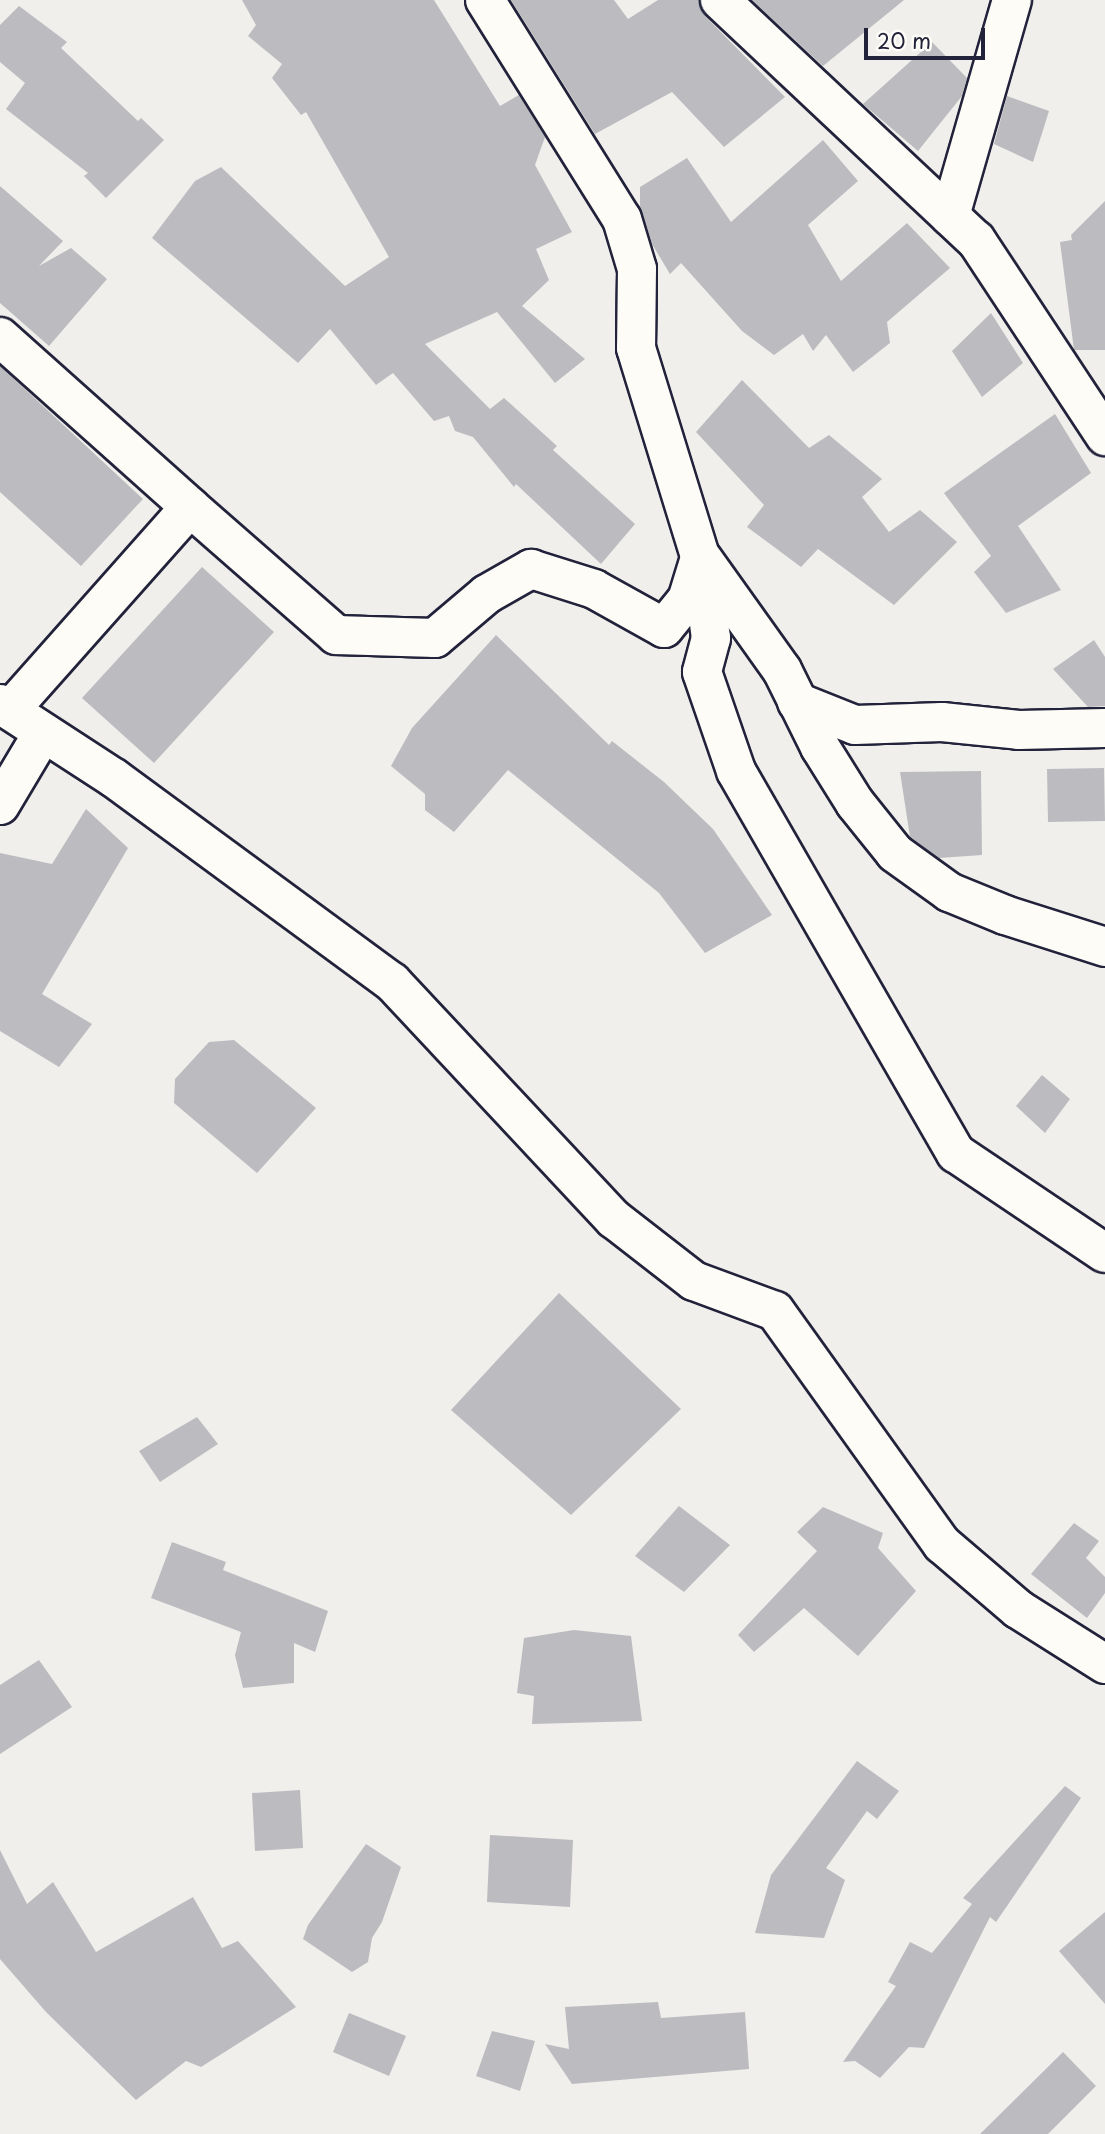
<!DOCTYPE html>
<html>
<head>
<meta charset="utf-8">
<style>
  body { margin:0 }
  #map { position:relative; width:1105px; height:2134px; overflow:hidden; background:#f0efec; font-family:"Playpen Sans",sans-serif }
  div>[style] { position:absolute }
  [style*='--x'] { left:calc(var(--x)*1px); top:calc(var(--y)*1px); width:calc(var(--w)*1px); rotate:calc(var(--a)*1deg) }
  .building>* { inset:0; background:#bcbcc0 }
  .roads { filter:drop-shadow(2px 0 #22223b) drop-shadow(-2px 0 #22223b) drop-shadow(0 2px #22223b) drop-shadow(0 -2px #22223b) }
  .minor>* { height:38px; margin:-19px; padding:0 19px; transform-origin:19px; border-radius:19px; background:#fdfcf7 }
  span { translate:-50% -50%; white-space:nowrap; text-align:center; line-height:1.15; -webkit-text-stroke:7px #fdfcf7; paint-order:stroke }
  .scale { position:absolute; left:864px; top:28px; width:121px; height:32px; box-sizing:border-box; border:4px solid #22223b; border-top:0; padding-left:9px; font-size:21px; line-height:24px; white-space:nowrap; color:#22223b; -webkit-text-stroke:5px #fdfcf7; paint-order:stroke }
</style>
</head>
<body>
<div id="map">
  <div class="building">
    <div style="clip-path:polygon(242px 0,434px 0,500px 106px,519px 95px,545px 137px,535px 165px,572px 232px,536px 249px,549px 280px,522px 306px,585px 359px,555px 383px,497px 312px,425px 344px,490px 409px,504px 398px,557px 446px,553px 450px,635px 524px,601px 564px,516px 484px,514px 487px,473px 437px,455px 431px,449px 416px,434px 421px,393px 373px,376px 385px,330px 329px,298px 363px,152px 238px,195px 181px,221px 167px,345px 286px,389px 257px,306px 112px,301px 115px,272px 78px,282px 64px,248px 36px,256px 25px)"></div>
    <div style="clip-path:polygon(511px 0,614px 0,628px 19px,658px 0,699px 0,705px 16px,785px 97px,724px 147px,672px 92px,595px 134px)"></div>
    <div style="clip-path:polygon(752px 0,904px 0,823px 66px)"></div>
    <div style="clip-path:polygon(19px 6px,67px 42px,61px 48px,138px 121px,141px 118px,164px 140px,106px 198px,84px 176px,88px 173px,6px 109px,25px 83px,0 62px,0 25px)"></div>
    <div style="clip-path:polygon(932px 42px,967px 78px,962px 96px,918px 151px,863px 104px)"></div>
    <div style="clip-path:polygon(1007px 96px,1049px 111px,1033px 162px,994px 144px)"></div>
    <div style="clip-path:polygon(823px 140px,858px 181px,808px 225px,841px 281px,907px 223px,950px 268px,887px 322px,890px 343px,853px 372px,826px 335px,813px 351px,803px 334px,774px 355px,742px 331px,681px 263px,670px 274px,652px 244px,640px 206px,640px 187px,687px 158px,731px 222px)"></div>
    <div style="clip-path:polygon(0 186px,63px 241px,39px 266px,71px 248px,107px 279px,49px 346px,0 303px)"></div>
    <div style="clip-path:polygon(1105px 201px,1105px 350px,1074px 350px,1060px 242px,1072px 240px,1071px 235px)"></div>
    <div style="clip-path:polygon(991px 313px,1023px 363px,982px 397px,952px 351px)"></div>
    <div style="clip-path:polygon(0 366px,143px 499px,81px 566px,0 492px)"></div>
    <div style="clip-path:polygon(742px 380px,809px 448px,829px 435px,882px 479px,862px 497px,889px 532px,920px 510px,957px 542px,894px 605px,818px 549px,801px 567px,747px 527px,764px 505px,696px 432px)"></div>
    <div style="clip-path:polygon(1055px 414px,1091px 473px,1018px 526px,1061px 590px,1006px 613px,974px 572px,991px 556px,944px 493px)"></div>
    <div style="clip-path:polygon(202px 567px,274px 632px,154px 763px,82px 698px)"></div>
    <div style="clip-path:polygon(496px 635px,609px 745px,612px 741px,664px 782px,713px 829px,772px 915px,705px 953px,659px 893px,508px 770px,454px 832px,425px 810px,425px 794px,391px 766px,412px 728px)"></div>
    <div style="clip-path:polygon(1094px 640px,1105px 657px,1105px 706px,1088px 707px,1053px 669px)"></div>
    <div style="clip-path:polygon(1104px 768px,1105px 821px,1048px 822px,1047px 769px)"></div>
    <div style="clip-path:polygon(981px 771px,982px 855px,939px 858px,910px 837px,900px 772px)"></div>
    <div style="clip-path:polygon(86px 809px,128px 848px,42px 994px,92px 1024px,59px 1067px,0 1031px,0 853px,52px 864px)"></div>
    <div style="clip-path:polygon(234px 1040px,316px 1108px,257px 1173px,174px 1103px,175px 1079px,209px 1042px)"></div>
    <div style="clip-path:polygon(1042px 1075px,1070px 1099px,1045px 1133px,1016px 1106px)"></div>
    <div style="clip-path:polygon(559px 1293px,681px 1409px,571px 1515px,451px 1410px)"></div>
    <div style="clip-path:polygon(197px 1417px,218px 1444px,160px 1482px,139px 1451px)"></div>
    <div style="clip-path:polygon(679px 1506px,730px 1545px,684px 1592px,635px 1556px)"></div>
    <div style="clip-path:polygon(823px 1507px,883px 1533px,878px 1548px,916px 1591px,858px 1656px,804px 1608px,754px 1652px,738px 1635px,817px 1551px,797px 1532px)"></div>
    <div style="clip-path:polygon(1074px 1523px,1099px 1541px,1086px 1558px,1105px 1577px,1105px 1593px,1087px 1618px,1031px 1574px)"></div>
    <div style="clip-path:polygon(172px 1542px,226px 1562px,223px 1570px,328px 1611px,315px 1652px,294px 1643px,294px 1683px,243px 1688px,235px 1655px,241px 1632px,151px 1598px)"></div>
    <div style="clip-path:polygon(574px 1630px,631px 1636px,642px 1721px,532px 1724px,534px 1696px,517px 1693px,524px 1638px)"></div>
    <div style="clip-path:polygon(39px 1660px,72px 1707px,0 1754px,0 1685px)"></div>
    <div style="clip-path:polygon(857px 1761px,899px 1791px,877px 1819px,867px 1811px,826px 1868px,845px 1880px,824px 1938px,755px 1933px,771px 1875px)"></div>
    <div style="clip-path:polygon(1065px 1786px,1081px 1798px,996px 1922px,990px 1917px,924px 2048px,909px 2047px,880px 2078px,855px 2061px,843px 2062px,896px 1986px,888px 1982px,910px 1942px,932px 1953px,972px 1904px,963px 1898px)"></div>
    <div style="clip-path:polygon(300px 1790px,303px 1848px,255px 1851px,252px 1793px)"></div>
    <div style="clip-path:polygon(490px 1835px,573px 1840px,570px 1907px,487px 1902px)"></div>
    <div style="clip-path:polygon(366px 1844px,401px 1867px,382px 1922px,372px 1938px,368px 1962px,352px 1972px,303px 1939px,308px 1925px)"></div>
    <div style="clip-path:polygon(0 1850px,27px 1904px,53px 1882px,96px 1952px,193px 1897px,222px 1948px,238px 1941px,296px 2007px,201px 2067px,186px 2061px,136px 2100px,46px 2012px,0 1959px)"></div>
    <div style="clip-path:polygon(1105px 1912px,1105px 2004px,1059px 1951px)"></div>
    <div style="clip-path:polygon(658px 2002px,661px 2018px,745px 2012px,749px 2069px,572px 2084px,545px 2044px,569px 2049px,565px 2007px)"></div>
    <div style="clip-path:polygon(349px 2013px,406px 2036px,389px 2076px,333px 2052px)"></div>
    <div style="clip-path:polygon(492px 2031px,535px 2041px,520px 2091px,476px 2076px)"></div>
    <div style="clip-path:polygon(1063px 2052px,1096px 2086px,1048px 2134px,980px 2134px)"></div>
  </div>
  <div class="roads">
    <div class="minor">
      <div style="--x:485;--y:0;--w:258;--a:58"></div>
      <div style="--x:622;--y:219;--w:52;--a:73.3"></div>
      <div style="--x:637;--y:269;--w:79;--a:90.7"></div>
      <div style="--x:636;--y:348;--w:218;--a:72.9"></div>
      <div style="--x:700;--y:556;--w:83;--a:82.4"></div>
      <div style="--x:711;--y:638;--w:35;--a:105"></div>
      <div style="--x:702;--y:672;--w:105;--a:71"></div>
      <div style="--x:736;--y:771;--w:441;--a:60.1"></div>
      <div style="--x:956;--y:1153;--w:179;--a:33.9"></div>
      <div style="--x:720;--y:0;--w:351;--a:43.2"></div>
      <div style="--x:976;--y:240;--w:235;--a:56.6"></div>
      <div style="--x:950;--y:216;--w:225;--a:-74"></div>
      <div style="--x:0;--y:337;--w:255;--a:41.8"></div>
      <div style="--x:702;--y:558;--w:138;--a:54.5"></div>
      <div style="--x:782;--y:670;--w:86;--a:63.7"></div>
      <div style="--x:820;--y:747;--w:66;--a:58"></div>
      <div style="--x:855;--y:803;--w:64;--a:51.3"></div>
      <div style="--x:895;--y:853;--w:67;--a:35.8"></div>
      <div style="--x:949;--y:892;--w:61;--a:22.3"></div>
      <div style="--x:1005;--y:915;--w:105;--a:17.7"></div>
      <div style="--x:797;--y:702;--w:62;--a:21.6"></div>
      <div style="--x:855;--y:725;--w:87;--a:-2"></div>
      <div style="--x:942;--y:722;--w:77;--a:5.9"></div>
      <div style="--x:1019;--y:730;--w:86;--a:-1.3"></div>
      <div style="--x:0;--y:704;--w:136;--a:33"></div>
      <div style="--x:114;--y:778;--w:345;--a:36.3"></div>
      <div style="--x:392;--y:982;--w:325;--a:46.9"></div>
      <div style="--x:614;--y:1219;--w:101;--a:37.8"></div>
      <div style="--x:694;--y:1281;--w:86;--a:20.3"></div>
      <div style="--x:775;--y:1311;--w:287;--a:54.4"></div>
      <div style="--x:942;--y:1544;--w:100;--a:40.5"></div>
      <div style="--x:1018;--y:1609;--w:103;--a:32.3"></div>
      <div style="--x:10;--y:710;--w:271;--a:-48.4"></div>
      <div style="--x:190;--y:507;--w:194;--a:41.2"></div>
      <div style="--x:336;--y:635;--w:99;--a:1.7"></div>
      <div style="--x:435;--y:638;--w:68;--a:-40.2"></div>
      <div style="--x:487;--y:594;--w:51;--a:-29.6"></div>
      <div style="--x:531;--y:569;--w:66;--a:17.6"></div>
      <div style="--x:594;--y:589;--w:80;--a:29.1"></div>
      <div style="--x:664;--y:628;--w:36;--a:-51"></div>
      <div style="--x:687;--y:600;--w:41;--a:-72.9"></div>
      <div style="--x:0;--y:805;--w:84;--a:-59.2"></div>
    </div>
  </div>
  <div class="scale">20 m</div>
</div>
</body>
</html>
